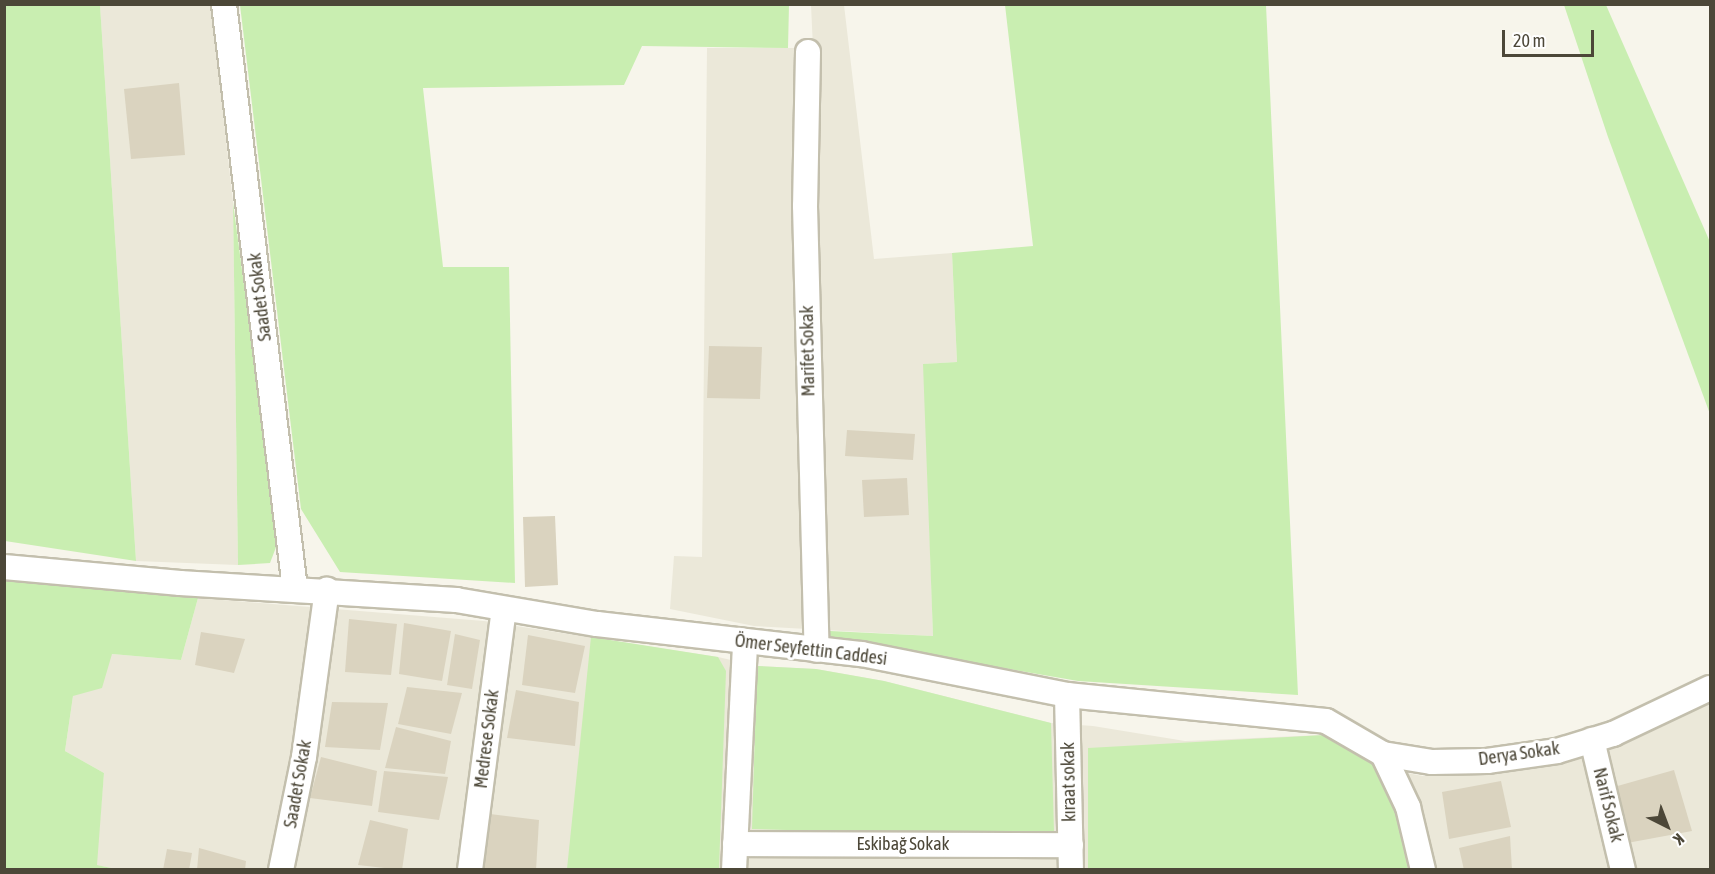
<!DOCTYPE html>
<html>
<head>
<meta charset="utf-8">
<style>
  body { margin:0 }
  #map { position:relative; width:1715px; height:874px; overflow:hidden; background:#f7f5eb; font-family:"Asap Condensed",sans-serif }
  div>[style] { position:absolute }
  [style*='--x'] { left:calc(var(--x)*1px); top:calc(var(--y)*1px); width:calc(var(--w)*1px); rotate:calc(var(--a)*1deg) }
  .residential>* { inset:0; background:#ebe8d9 }
  .green>* { inset:0; background:#c9eeb1 }
  .building>* { inset:0; background:#dad3bf }
  .roads { filter:drop-shadow(2px 0 #c3bfad) drop-shadow(-2px 0 #c3bfad) drop-shadow(0 2px #c3bfad) drop-shadow(0 -2px #c3bfad) }
  .street>* { height:24px; margin:-12px; padding:0 12px; transform-origin:12px; border-radius:12px; background:#fff }
  span { translate:-50% -50%; white-space:nowrap; text-align:center; line-height:1.15; -webkit-text-stroke:6px #fff; paint-order:stroke }
  .street-label { font-size:18px; color:#4c4738 }
  .frame { position:absolute; inset:0; border:6px solid #4c4738; pointer-events:none }
  .north { position:absolute; left:1637px; top:796px; width:60px; height:60px; -webkit-text-stroke:4px #fff; paint-order:stroke; rotate:138deg; font-size:16px; font-weight:700; line-height:24px; text-align:center; color:#4c4738 }
  .north::after { content:''; display:block; margin:auto; width:21px; height:27px; background:#4c4738; clip-path:polygon(50% 0,100% 100%,50% 72%,0 100%) }
  .scale { position:absolute; left:1502px; top:30px; width:92px; height:27px; box-sizing:border-box; border:3px solid #4c4738; border-top:0; padding-left:8px; font-size:18px; line-height:21px; white-space:nowrap; color:#4c4738; -webkit-text-stroke:4px #fff; paint-order:stroke }
</style>
</head>
<body>
<div id="map">
  <div class="residential">
    <div style="clip-path:polygon(100px 5px,211px 5px,233px 202px,238px 565px,136px 561px)"></div>
    <div style="clip-path:polygon(811px 5px,844px 5px,874px 259px,952px 253px,957px 362px,924px 364px,933px 636px,754px 626px,670px 609px,674px 556px,702px 557px,707px 48px,813px 48px)"></div>
    <div style="clip-path:polygon(198px 598px,484px 621px,718px 657px,757px 666px,816px 669px,884px 681px,1051px 723px,1093px 726px,1185px 741px,1324px 735px,1380px 768px,1423px 776px,1515px 767px,1710px 697px,1710px 869px,116px 869px,96px 865px,104px 773px,65px 751px,73px 696px,112px 654px,181px 660px)"></div>
  </div>
  <div class="green">
    <div style="clip-path:polygon(4px 5px,100px 5px,136px 561px,5px 541px)"></div>
    <div style="clip-path:polygon(240px 5px,789px 5px,788px 48px,642px 46px,624px 85px,423px 88px,443px 267px,509px 267px,515px 583px,340px 572px,301px 509px)"></div>
    <div style="clip-path:polygon(1005px 5px,1266px 5px,1298px 695px,1078px 681px,830px 638px,830px 631px,933px 636px,923px 364px,957px 362px,952px 253px,1033px 246px)"></div>
    <div style="clip-path:polygon(1564px 5px,1606px 5px,1710px 242px,1710px 414px,1608px 137px)"></div>
    <div style="clip-path:polygon(233px 202px,278px 542px,270px 563px,238px 565px)"></div>
    <div style="clip-path:polygon(4px 576px,198px 598px,181px 660px,112px 654px,102px 688px,73px 696px,65px 751px,104px 773px,97px 865px,116px 869px,5px 869px)"></div>
    <div style="clip-path:polygon(591px 637px,718px 657px,726px 671px,719px 869px,567px 869px)"></div>
    <div style="clip-path:polygon(757px 666px,816px 669px,884px 681px,1051px 723px,1054px 832px,885px 833px,752px 829px)"></div>
    <div style="clip-path:polygon(1324px 735px,1380px 768px,1390px 789px,1408px 869px,1088px 870px,1088px 748px)"></div>
  </div>
  <div class="building">
    <div style="clip-path:polygon(179px 83px,185px 155px,131px 159px,124px 89px)"></div>
    <div style="clip-path:polygon(709px 346px,762px 347px,760px 399px,707px 398px)"></div>
    <div style="clip-path:polygon(847px 430px,915px 434px,913px 460px,845px 456px)"></div>
    <div style="clip-path:polygon(907px 478px,909px 515px,864px 517px,862px 480px)"></div>
    <div style="clip-path:polygon(555px 516px,558px 585px,525px 587px,523px 517px)"></div>
    <div style="clip-path:polygon(349px 619px,397px 624px,391px 675px,345px 672px)"></div>
    <div style="clip-path:polygon(404px 623px,451px 631px,442px 681px,399px 674px)"></div>
    <div style="clip-path:polygon(201px 632px,245px 639px,234px 673px,195px 665px)"></div>
    <div style="clip-path:polygon(455px 634px,480px 640px,472px 689px,447px 685px)"></div>
    <div style="clip-path:polygon(528px 635px,585px 646px,575px 693px,522px 685px)"></div>
    <div style="clip-path:polygon(407px 687px,462px 693px,451px 734px,398px 724px)"></div>
    <div style="clip-path:polygon(516px 690px,579px 702px,575px 746px,507px 738px)"></div>
    <div style="clip-path:polygon(332px 702px,388px 703px,380px 750px,325px 747px)"></div>
    <div style="clip-path:polygon(396px 727px,451px 741px,445px 774px,385px 768px)"></div>
    <div style="clip-path:polygon(321px 757px,377px 771px,372px 806px,310px 798px)"></div>
    <div style="clip-path:polygon(1674px 770px,1692px 831px,1627px 843px,1614px 787px)"></div>
    <div style="clip-path:polygon(384px 771px,448px 777px,439px 820px,378px 812px)"></div>
    <div style="clip-path:polygon(1501px 781px,1511px 827px,1449px 839px,1442px 792px)"></div>
    <div style="clip-path:polygon(482px 813px,539px 820px,536px 870px,473px 870px)"></div>
    <div style="clip-path:polygon(370px 820px,408px 829px,402px 870px,358px 865px)"></div>
    <div style="clip-path:polygon(1510px 836px,1512px 870px,1464px 870px,1459px 848px)"></div>
    <div style="clip-path:polygon(199px 848px,246px 861px,245px 870px,197px 870px)"></div>
    <div style="clip-path:polygon(167px 849px,192px 853px,189px 870px,163px 870px)"></div>
  </div>
  <div class="roads">
    <div class="street">
      <div style="--x:224;--y:4;--w:589;--a:83.08"></div>
      <div style="--x:808;--y:52;--w:154;--a:91.1"></div>
      <div style="--x:805;--y:206;--w:444;--a:88.5"></div>
      <div style="--x:4;--y:567;--w:177;--a:5.2"></div>
      <div style="--x:180;--y:583;--w:277;--a:3.5"></div>
      <div style="--x:456;--y:600;--w:143;--a:9.7"></div>
      <div style="--x:597;--y:624;--w:267;--a:6.5"></div>
      <div style="--x:862;--y:654;--w:209;--a:11.3"></div>
      <div style="--x:1067;--y:695;--w:260;--a:5.7"></div>
      <div style="--x:1326;--y:721;--w:66;--a:30.1"></div>
      <div style="--x:1383;--y:754;--w:50;--a:9.3"></div>
      <div style="--x:1432;--y:762;--w:55;--a:-1"></div>
      <div style="--x:1487;--y:761;--w:71;--a:-8.1"></div>
      <div style="--x:1557;--y:751;--w:59;--a:-16.9"></div>
      <div style="--x:1613;--y:734;--w:107;--a:-25.4"></div>
      <div style="--x:1067;--y:695;--w:175;--a:88.7"></div>
      <div style="--x:1592;--y:740;--w:134;--a:76.6"></div>
      <div style="--x:1383;--y:754;--w:59;--a:64.7"></div>
      <div style="--x:1408;--y:807;--w:65;--a:76.6"></div>
      <div style="--x:735;--y:844;--w:336;--a:0.2"></div>
      <div style="--x:281;--y:870;--w:115;--a:-78.5"></div>
      <div style="--x:304;--y:757;--w:169;--a:-82.2"></div>
      <div style="--x:470;--y:870;--w:263;--a:-82.6"></div>
      <div style="--x:734;--y:870;--w:229;--a:-87.2"></div>
    </div>
  </div>
  <div class="street-label">
    <span style="left:260px;top:297px;rotate:-97deg">Saadet Sokak</span>
    <span style="left:808px;top:351px;rotate:-91deg">Marifet Sokak</span>
    <span style="left:811px;top:650px;rotate:7deg">Ömer Seyfettin Caddesi</span>
    <span style="left:487px;top:739px;rotate:-83deg">Medrese Sokak</span>
    <span style="left:1519px;top:754px;rotate:-8deg">Derya Sokak</span>
    <span style="left:1069px;top:782px;rotate:-91deg">kıraat sokak</span>
    <span style="left:298px;top:784px;rotate:-80deg">Saadet Sokak</span>
    <span style="left:1608px;top:805px;rotate:76deg">Narif Sokak</span>
    <span style="left:903px;top:844px">Eskibağ Sokak</span>
  </div>
  <div class="frame"></div>
  <div class="north">K</div>
  <div class="scale">20 m</div>
</div>
</body>
</html>
